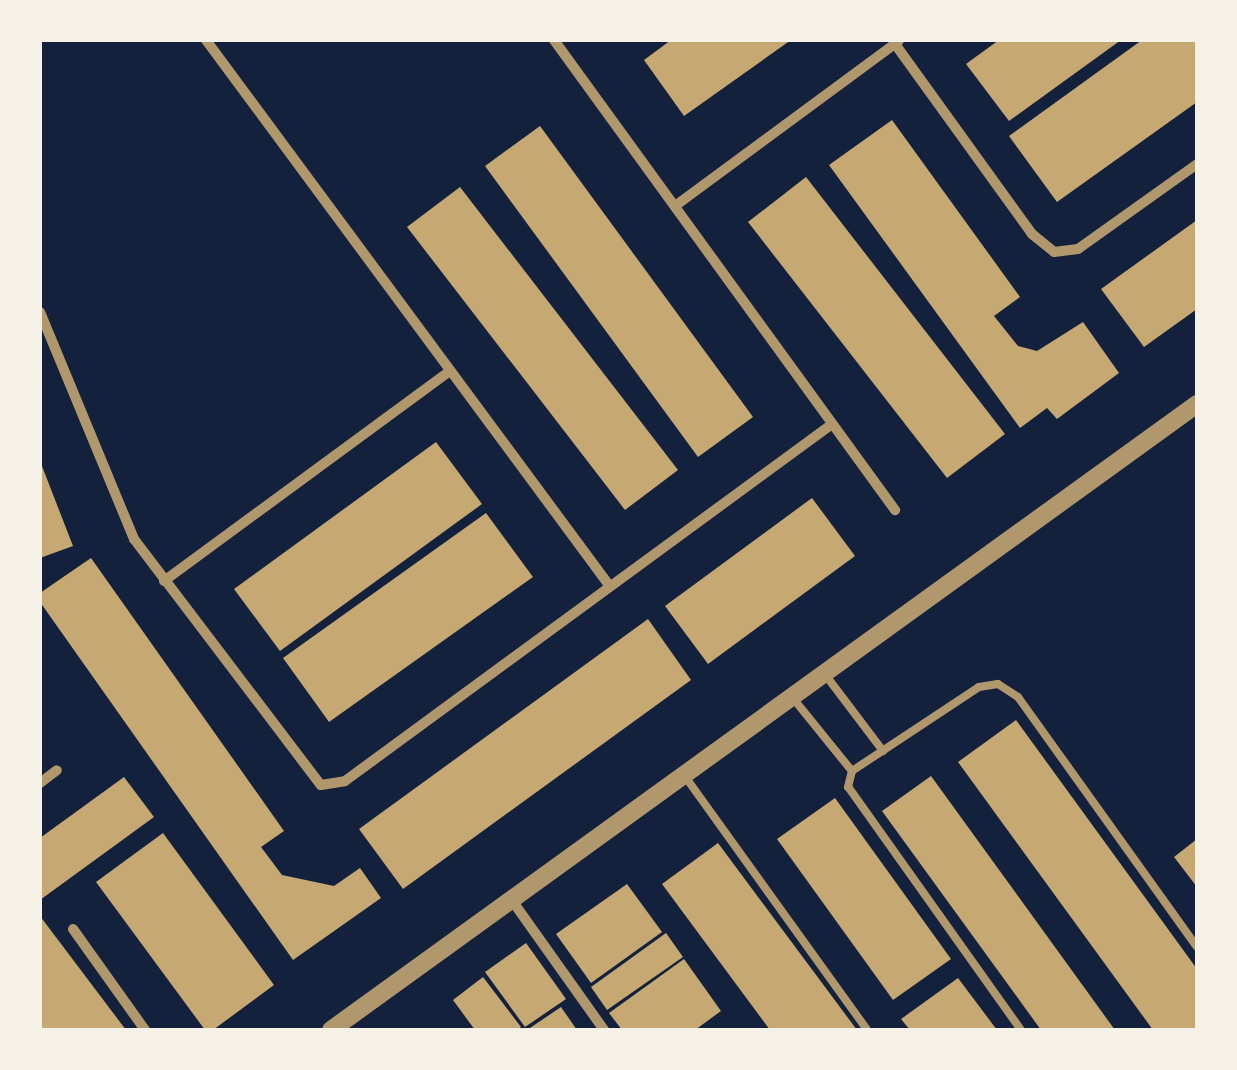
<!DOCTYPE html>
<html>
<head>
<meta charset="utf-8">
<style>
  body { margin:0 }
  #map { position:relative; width:1237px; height:1070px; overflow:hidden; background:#14213d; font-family:Jost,sans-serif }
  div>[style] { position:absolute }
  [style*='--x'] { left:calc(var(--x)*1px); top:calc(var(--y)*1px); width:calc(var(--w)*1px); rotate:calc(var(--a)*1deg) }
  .building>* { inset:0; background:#c6a872 }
  .service>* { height:8px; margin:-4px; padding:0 4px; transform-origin:4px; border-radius:4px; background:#b1986c }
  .minor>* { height:10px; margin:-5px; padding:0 5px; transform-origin:5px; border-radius:5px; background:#b1986c }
  .tertiary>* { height:18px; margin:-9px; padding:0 9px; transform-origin:9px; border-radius:9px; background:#b1986c }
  span { translate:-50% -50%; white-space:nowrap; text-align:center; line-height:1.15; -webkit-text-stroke:8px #f6f1e7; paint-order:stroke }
  .frame { position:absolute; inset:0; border:42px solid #f6f1e7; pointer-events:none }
</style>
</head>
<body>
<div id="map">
  <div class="building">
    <div style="clip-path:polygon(671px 40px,791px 40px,684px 116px,644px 60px)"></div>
    <div style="clip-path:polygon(999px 40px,1121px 40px,1009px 121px,966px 64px)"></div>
    <div style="clip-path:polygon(1142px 40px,1197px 40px,1197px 102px,1057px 202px,1009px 136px)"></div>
    <div style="clip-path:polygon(892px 120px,1020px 297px,994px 316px,1018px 346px,1037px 351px,1083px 322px,1119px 373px,1057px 419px,1047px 408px,1020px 428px,829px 165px)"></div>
    <div style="clip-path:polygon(540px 126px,753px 417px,698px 457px,485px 166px)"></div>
    <div style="clip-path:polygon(806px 177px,1005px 434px,947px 478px,748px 222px)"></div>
    <div style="clip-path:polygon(460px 187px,678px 470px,625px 510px,407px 227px)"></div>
    <div style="clip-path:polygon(1197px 220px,1197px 309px,1144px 347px,1101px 289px)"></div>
    <div style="clip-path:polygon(436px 442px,482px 504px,280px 651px,234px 589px)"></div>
    <div style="clip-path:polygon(40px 461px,73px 546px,40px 558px)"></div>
    <div style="clip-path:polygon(812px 498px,855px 556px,708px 664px,665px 606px)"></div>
    <div style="clip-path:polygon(486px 513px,533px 577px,329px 722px,283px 658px)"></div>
    <div style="clip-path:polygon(91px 558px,284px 831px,261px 847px,282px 875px,334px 886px,360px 868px,381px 898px,293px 960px,40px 602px,40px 593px)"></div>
    <div style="clip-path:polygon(648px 619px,691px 680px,403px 889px,359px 829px)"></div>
    <div style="clip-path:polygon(1016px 720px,1197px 969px,1197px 1030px,1153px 1030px,958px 762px)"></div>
    <div style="clip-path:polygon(931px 776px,1115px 1030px,1041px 1030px,882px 811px)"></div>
    <div style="clip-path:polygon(124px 777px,154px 817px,40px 900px,40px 838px)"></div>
    <div style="clip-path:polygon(835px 798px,951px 959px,893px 1000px,777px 839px)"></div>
    <div style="clip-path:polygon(163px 833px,274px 985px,213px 1030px,205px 1030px,96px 882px)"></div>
    <div style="clip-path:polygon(1197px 839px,1197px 887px,1174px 857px)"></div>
    <div style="clip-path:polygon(718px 843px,857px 1030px,770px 1030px,662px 884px)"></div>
    <div style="clip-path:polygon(627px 884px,662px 932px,591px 983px,556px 934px)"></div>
    <div style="clip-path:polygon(40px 916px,126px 1030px,40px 1030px)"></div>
    <div style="clip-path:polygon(666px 933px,683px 957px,607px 1010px,591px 987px)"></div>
    <div style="clip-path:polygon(526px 943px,566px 999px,525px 1027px,485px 972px)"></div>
    <div style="clip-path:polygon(684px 959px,721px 1011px,695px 1030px,622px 1030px,609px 1013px)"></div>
    <div style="clip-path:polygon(483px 977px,521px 1027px,517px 1030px,475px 1030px,453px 1000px)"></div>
    <div style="clip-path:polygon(958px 978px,997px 1030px,910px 1030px,901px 1019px)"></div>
    <div style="clip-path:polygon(561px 1007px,577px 1030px,527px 1030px)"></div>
  </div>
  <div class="service">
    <div style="--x:824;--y:673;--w:98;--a:52.9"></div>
    <div style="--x:792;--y:697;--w:95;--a:51"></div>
    <div style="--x:684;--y:775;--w:314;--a:54.3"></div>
    <div style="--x:1021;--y:1030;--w:298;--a:-125.4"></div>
    <div style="--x:848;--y:787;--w:16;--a:-76"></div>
    <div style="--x:852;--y:771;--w:152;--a:-33.5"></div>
    <div style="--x:979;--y:687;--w:19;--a:-9"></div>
    <div style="--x:998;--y:684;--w:24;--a:33"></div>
    <div style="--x:1018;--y:697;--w:307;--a:54.4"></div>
  </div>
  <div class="minor">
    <div style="--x:206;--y:40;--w:678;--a:53.52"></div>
    <div style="--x:554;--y:40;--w:581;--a:54.04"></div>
    <div style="--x:895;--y:44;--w:234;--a:54.2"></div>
    <div style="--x:1032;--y:234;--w:28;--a:39"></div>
    <div style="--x:1054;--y:252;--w:24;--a:-7"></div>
    <div style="--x:1078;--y:249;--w:146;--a:-35.5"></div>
    <div style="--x:675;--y:206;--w:278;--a:-36.4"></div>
    <div style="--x:40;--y:312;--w:246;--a:67.5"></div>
    <div style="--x:134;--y:539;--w:309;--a:52.8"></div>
    <div style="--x:321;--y:785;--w:24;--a:-9"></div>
    <div style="--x:345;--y:781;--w:604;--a:-36.24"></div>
    <div style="--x:164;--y:581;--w:353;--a:-36.3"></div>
    <div style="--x:40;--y:783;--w:21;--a:-37"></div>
    <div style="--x:511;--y:899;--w:161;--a:54.6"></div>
    <div style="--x:73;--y:929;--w:124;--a:54.5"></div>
  </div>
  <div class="tertiary">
    <div style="--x:331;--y:1030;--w:1069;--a:-35.86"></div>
  </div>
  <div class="frame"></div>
</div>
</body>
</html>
